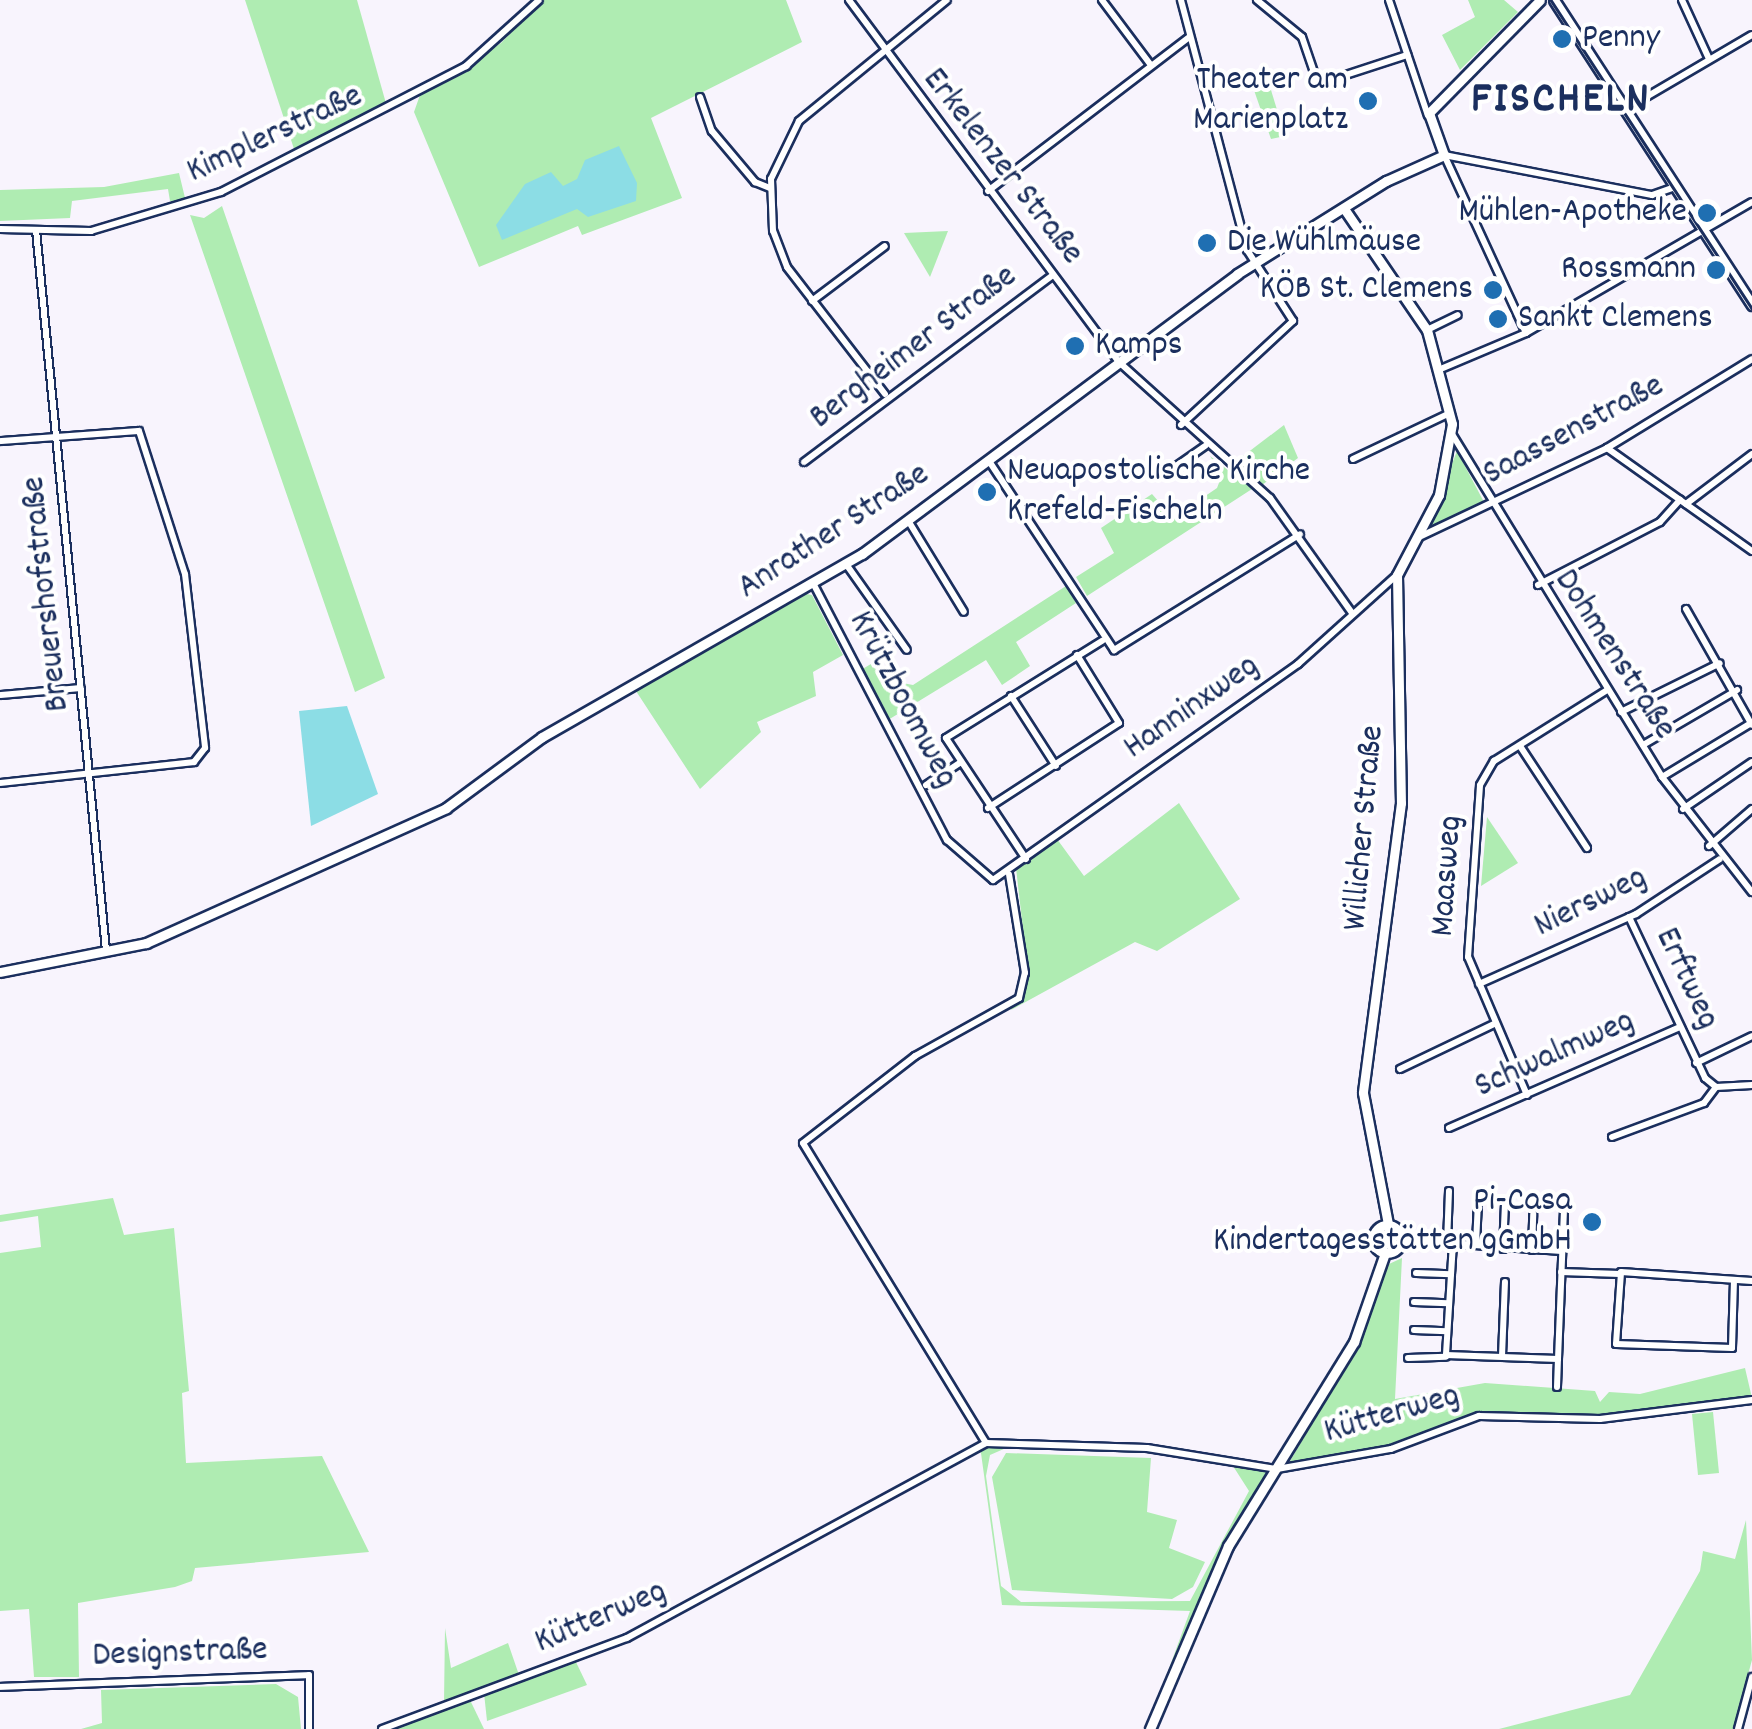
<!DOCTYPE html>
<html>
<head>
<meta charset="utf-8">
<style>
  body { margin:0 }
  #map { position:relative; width:1752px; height:1729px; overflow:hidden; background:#f8f4fd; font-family:Dekko,sans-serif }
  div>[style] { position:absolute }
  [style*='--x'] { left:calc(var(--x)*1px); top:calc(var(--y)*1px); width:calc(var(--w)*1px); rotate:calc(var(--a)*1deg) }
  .green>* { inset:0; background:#afecb2 }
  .water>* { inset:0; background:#8cdde5 }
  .roads { filter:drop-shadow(2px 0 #1b2f5e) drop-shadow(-2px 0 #1b2f5e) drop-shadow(0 2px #1b2f5e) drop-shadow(0 -2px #1b2f5e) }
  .street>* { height:6px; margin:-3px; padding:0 3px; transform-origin:3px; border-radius:3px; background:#fff }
  .secondary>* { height:9px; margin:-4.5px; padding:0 4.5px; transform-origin:4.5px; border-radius:4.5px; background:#fff }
  .secondary>.ring { margin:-4.5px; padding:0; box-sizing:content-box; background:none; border:9px solid #fff; border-radius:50% }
  .tram>* { height:2.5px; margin:-1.25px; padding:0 1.25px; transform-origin:1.25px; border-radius:1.25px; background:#1b2f5e }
  .dots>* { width:28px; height:28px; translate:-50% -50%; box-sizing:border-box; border:5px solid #fff; border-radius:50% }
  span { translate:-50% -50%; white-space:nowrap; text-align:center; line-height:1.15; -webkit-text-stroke:8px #fff; paint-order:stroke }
  .poi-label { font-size:35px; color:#1b2f5e }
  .left { translate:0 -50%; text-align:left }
  .right { translate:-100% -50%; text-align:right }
  .street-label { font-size:35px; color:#1b2f5e }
  .district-label { font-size:45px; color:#1b2f5e; font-weight:700; letter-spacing:2.5px }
</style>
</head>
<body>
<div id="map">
  <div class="green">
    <div style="clip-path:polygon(245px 0,357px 0,387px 107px,296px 155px)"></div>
    <div style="clip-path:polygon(543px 0,786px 0,802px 42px,651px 118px,682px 198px,582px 235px,578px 226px,479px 267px,414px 112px,420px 95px,501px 43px)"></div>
    <div style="clip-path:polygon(1468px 0,1504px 0,1518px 12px,1460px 70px,1442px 35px,1475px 17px)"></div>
    <div style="clip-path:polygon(1260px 70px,1267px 77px,1285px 136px,1271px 139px,1248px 73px)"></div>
    <div style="clip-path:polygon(179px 173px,186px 202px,170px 201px,168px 189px,72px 201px,70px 218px,0 221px,0 190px,104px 187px)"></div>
    <div style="clip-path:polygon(222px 206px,385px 678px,355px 692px,190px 215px,204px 218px)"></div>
    <div style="clip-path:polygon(948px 231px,930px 277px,904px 233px)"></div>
    <div style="clip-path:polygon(1284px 425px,1298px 458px,1262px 485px,1234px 463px)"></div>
    <div style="clip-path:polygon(1457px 451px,1485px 504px,1428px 531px,1427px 527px)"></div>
    <div style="clip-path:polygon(1210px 456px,1252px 489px,1087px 596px,1076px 577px,1114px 553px,1101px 528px,1152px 494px,1173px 518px,1217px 488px,1222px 475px)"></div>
    <div style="clip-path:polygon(1066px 586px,1076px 603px,1016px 642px,1030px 666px,1002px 685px,986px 660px,888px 720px,861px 670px,879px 659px,892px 681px,913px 685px)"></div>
    <div style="clip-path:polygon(801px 593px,812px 595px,843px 655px,813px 672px,816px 696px,757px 722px,761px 732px,700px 789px,634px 688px)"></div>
    <div style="clip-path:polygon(1179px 803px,1240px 899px,1157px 951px,1135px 942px,1011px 1010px,1028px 973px,1016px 868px,1057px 839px,1084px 876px)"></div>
    <div style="clip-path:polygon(1487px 817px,1518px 863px,1481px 886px)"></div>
    <div style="clip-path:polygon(113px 1198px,124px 1235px,174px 1228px,189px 1391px,182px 1393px,186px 1463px,322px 1456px,369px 1552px,195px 1568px,192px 1581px,175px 1587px,78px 1603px,79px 1677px,34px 1677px,29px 1609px,0 1611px,0 1253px,41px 1247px,38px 1216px,0 1222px,0 1215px)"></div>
    <div style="clip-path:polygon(1402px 1258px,1395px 1399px,1485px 1383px,1595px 1391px,1600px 1402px,1609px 1392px,1640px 1394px,1745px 1368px,1752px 1398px,1595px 1417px,1493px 1412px,1399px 1445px,1289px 1463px,1348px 1361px,1389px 1264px)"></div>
    <div style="clip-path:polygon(1713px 1412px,1719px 1473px,1698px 1475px,1692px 1414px)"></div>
    <div style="clip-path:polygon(evenodd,980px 1446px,1126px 1448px,1268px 1471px,1211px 1575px,1147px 1729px,1190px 1611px,1002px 1605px,980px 1446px,1006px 1448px,1147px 1452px,1233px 1466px,1249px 1491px,1190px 1601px,1021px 1602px,1001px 1586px,986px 1476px,990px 1455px,1006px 1448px)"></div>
    <div style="clip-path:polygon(1006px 1453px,1151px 1458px,1147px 1512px,1177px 1520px,1169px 1548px,1205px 1562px,1193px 1587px,1172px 1599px,1012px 1590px,992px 1477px)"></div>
    <div style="clip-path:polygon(1746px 1520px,1752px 1660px,1733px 1729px,1499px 1729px,1630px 1695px,1700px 1571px,1703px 1551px,1735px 1559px)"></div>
    <div style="clip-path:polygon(445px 1628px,451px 1668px,508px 1643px,519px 1675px,572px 1655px,567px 1661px,372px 1729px,444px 1702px)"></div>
    <div style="clip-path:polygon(575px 1660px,587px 1685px,487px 1721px,484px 1693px)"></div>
    <div style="clip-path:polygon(276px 1684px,298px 1697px,301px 1729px,81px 1729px,102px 1723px,101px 1690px)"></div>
    <div style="clip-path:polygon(470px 1700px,484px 1729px,388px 1729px)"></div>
  </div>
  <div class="water">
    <div style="clip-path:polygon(619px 146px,637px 183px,636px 201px,588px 217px,577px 209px,502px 240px,496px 225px,525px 184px,551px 172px,563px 186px,577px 179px,585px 160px)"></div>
    <div style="clip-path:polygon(347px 706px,378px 794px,311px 826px,299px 711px)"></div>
  </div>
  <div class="roads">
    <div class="street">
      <div style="--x:849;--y:0;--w:453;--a:53.3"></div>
      <div style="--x:1120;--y:363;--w:202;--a:42"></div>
      <div style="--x:1270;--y:498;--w:141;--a:54.5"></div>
      <div style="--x:1102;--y:0;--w:80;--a:53.1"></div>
      <div style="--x:1257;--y:0;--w:58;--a:39.4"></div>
      <div style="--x:1302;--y:37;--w:50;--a:71.2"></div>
      <div style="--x:1318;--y:84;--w:94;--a:-18"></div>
      <div style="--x:1389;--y:0;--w:122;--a:71.4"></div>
      <div style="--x:1682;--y:0;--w:65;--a:65.4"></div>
      <div style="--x:700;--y:97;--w:36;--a:71"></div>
      <div style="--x:712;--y:131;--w:67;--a:49.9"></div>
      <div style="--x:755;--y:182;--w:16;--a:22"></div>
      <div style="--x:1624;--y:110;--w:148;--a:-30.4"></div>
      <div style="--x:988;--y:191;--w:252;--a:-37.4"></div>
      <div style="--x:0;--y:229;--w:91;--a:1.3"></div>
      <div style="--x:91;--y:231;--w:136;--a:-16.7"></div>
      <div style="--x:221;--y:192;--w:276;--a:-27.2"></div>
      <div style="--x:466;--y:66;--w:98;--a:-42.1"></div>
      <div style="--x:36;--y:230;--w:724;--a:84.45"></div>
      <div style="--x:812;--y:301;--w:91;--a:-37"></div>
      <div style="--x:1427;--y:330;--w:34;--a:-26"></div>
      <div style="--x:1526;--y:333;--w:196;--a:-114.7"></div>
      <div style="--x:1444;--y:155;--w:212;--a:10.9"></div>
      <div style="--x:1652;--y:195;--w:21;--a:-19"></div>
      <div style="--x:1443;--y:368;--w:90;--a:-22.9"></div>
      <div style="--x:1526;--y:333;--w:261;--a:-30.1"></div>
      <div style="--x:885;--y:394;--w:160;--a:-127.7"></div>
      <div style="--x:787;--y:267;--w:39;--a:-111"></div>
      <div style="--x:773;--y:231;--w:52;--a:-92.2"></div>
      <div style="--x:771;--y:179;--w:64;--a:-64.2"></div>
      <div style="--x:799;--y:121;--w:191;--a:-39.3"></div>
      <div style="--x:1181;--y:425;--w:153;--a:-42.9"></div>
      <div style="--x:1293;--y:321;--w:85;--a:-122.9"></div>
      <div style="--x:1247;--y:250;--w:259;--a:-104.8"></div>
      <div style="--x:1452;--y:434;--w:402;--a:58.5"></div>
      <div style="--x:1662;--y:777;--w:146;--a:52"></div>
      <div style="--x:0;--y:441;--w:139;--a:-4.1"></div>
      <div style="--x:139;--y:431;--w:150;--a:72.2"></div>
      <div style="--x:185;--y:574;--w:175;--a:83.4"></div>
      <div style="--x:205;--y:748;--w:18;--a:128"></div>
      <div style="--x:194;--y:762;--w:195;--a:173.8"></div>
      <div style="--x:1607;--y:448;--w:178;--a:35.4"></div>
      <div style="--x:1353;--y:459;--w:107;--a:-25.4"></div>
      <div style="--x:989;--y:461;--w:227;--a:56.5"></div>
      <div style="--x:1114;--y:650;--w:219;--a:-31.9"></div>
      <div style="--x:804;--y:462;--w:311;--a:-36.9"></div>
      <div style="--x:1165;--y:474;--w:49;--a:-35"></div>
      <div style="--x:1686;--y:504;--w:83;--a:-37.1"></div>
      <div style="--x:909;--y:522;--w:105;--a:58.6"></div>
      <div style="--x:1417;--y:538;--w:210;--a:-25.3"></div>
      <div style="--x:1607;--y:448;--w:170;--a:-31.5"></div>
      <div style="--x:846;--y:564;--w:105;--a:54.7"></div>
      <div style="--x:813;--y:583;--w:290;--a:62.5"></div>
      <div style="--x:947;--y:840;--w:61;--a:41"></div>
      <div style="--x:993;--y:880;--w:374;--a:-35.3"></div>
      <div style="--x:1298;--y:664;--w:133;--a:-42"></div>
      <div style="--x:1538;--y:585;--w:137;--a:-27.3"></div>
      <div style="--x:1660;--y:522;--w:30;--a:-48"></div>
      <div style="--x:1686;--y:609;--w:133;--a:60.4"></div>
      <div style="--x:0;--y:695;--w:81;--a:-4.9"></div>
      <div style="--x:1011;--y:696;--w:83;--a:57.3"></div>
      <div style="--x:1621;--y:712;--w:110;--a:-26.3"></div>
      <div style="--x:1643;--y:745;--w:109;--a:-30.3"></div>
      <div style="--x:1520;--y:746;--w:122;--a:56.7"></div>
      <div style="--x:1662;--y:777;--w:104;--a:-31.2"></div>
      <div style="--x:926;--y:785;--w:42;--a:-33.3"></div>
      <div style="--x:988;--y:808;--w:156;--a:-33"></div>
      <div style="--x:1119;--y:723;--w:80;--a:-121.7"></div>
      <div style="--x:1683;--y:809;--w:83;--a:-34.3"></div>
      <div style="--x:1709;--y:846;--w:57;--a:-40.7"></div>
      <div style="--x:1026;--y:859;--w:145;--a:-123.5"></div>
      <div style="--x:946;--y:738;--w:184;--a:-31.9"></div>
      <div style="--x:1629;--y:917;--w:178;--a:64.7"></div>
      <div style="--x:1705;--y:1078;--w:14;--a:39"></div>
      <div style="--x:1716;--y:1087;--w:36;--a:-3"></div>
      <div style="--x:1479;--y:984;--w:172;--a:-24"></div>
      <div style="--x:1636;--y:914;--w:100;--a:-33.2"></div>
      <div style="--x:1696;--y:1063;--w:62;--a:-25.7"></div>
      <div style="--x:1400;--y:1069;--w:106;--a:-25.6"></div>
      <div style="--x:1527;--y:1095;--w:150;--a:-113.1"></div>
      <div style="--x:1468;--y:957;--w:172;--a:-86"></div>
      <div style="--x:1480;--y:785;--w:28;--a:-60"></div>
      <div style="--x:1494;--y:761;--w:133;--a:-32.1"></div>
      <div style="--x:1449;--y:1128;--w:252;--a:-23.6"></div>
      <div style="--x:1612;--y:1137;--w:98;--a:-20.3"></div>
      <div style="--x:1704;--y:1103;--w:20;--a:-53"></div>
      <div style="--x:1401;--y:1240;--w:161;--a:3.9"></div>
      <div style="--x:1447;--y:1243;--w:52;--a:-87.8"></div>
      <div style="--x:1453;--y:1243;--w:112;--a:93.6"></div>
      <div style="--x:1446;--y:1355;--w:112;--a:2"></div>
      <div style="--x:1558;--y:1359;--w:151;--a:-87.7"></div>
      <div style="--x:1476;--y:1244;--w:43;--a:-87.3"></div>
      <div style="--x:1503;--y:1249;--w:45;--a:-87.5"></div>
      <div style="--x:1532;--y:1250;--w:36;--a:-88"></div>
      <div style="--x:1561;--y:1272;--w:59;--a:1.9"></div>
      <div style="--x:1416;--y:1273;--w:35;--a:2"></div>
      <div style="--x:1734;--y:1280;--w:68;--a:91.7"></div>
      <div style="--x:1732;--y:1348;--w:116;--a:-178"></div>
      <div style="--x:1616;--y:1344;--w:72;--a:-86"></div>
      <div style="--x:1621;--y:1272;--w:131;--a:3.9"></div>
      <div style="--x:1414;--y:1302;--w:34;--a:2"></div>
      <div style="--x:1414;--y:1330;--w:33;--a:2"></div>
      <div style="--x:1502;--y:1356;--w:74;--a:-87.7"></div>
      <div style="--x:1408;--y:1358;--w:38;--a:-2"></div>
      <div style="--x:1557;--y:1387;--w:28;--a:-88"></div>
      <div style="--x:986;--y:1443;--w:351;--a:-121.4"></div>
      <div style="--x:803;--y:1143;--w:142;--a:-37.8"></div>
      <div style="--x:915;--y:1056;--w:119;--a:-29.1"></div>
      <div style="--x:1019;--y:998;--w:26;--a:-77"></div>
      <div style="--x:1025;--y:973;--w:100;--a:-99.2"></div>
      <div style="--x:0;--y:1687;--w:309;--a:-2.2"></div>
      <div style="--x:309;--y:1675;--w:54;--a:90"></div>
      <div style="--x:382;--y:1729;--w:261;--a:-20.4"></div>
      <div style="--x:627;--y:1638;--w:409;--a:-28.5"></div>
      <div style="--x:986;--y:1443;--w:161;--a:1.8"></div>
      <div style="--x:1147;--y:1448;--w:132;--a:9.2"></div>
      <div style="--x:1277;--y:1469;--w:116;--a:-10"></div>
      <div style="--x:1391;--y:1449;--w:94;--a:-20.6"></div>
      <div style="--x:1479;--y:1416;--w:121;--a:1.4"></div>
      <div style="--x:1600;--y:1419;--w:153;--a:-7.1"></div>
      <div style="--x:1738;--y:1729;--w:54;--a:-74.9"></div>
    </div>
    <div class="secondary">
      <div style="--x:1554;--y:0;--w:364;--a:57"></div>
      <div style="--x:1345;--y:210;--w:145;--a:55.7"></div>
      <div style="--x:1427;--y:330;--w:97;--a:75.1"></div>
      <div style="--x:1452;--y:424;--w:72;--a:100.4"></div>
      <div style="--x:1439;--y:495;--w:90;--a:117.7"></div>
      <div style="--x:1397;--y:575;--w:228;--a:89"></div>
      <div style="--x:1401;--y:803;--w:292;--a:97.5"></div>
      <div style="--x:1363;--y:1093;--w:133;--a:79.2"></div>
      <div style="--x:0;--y:972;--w:149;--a:-11.2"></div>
      <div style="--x:146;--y:943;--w:329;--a:-24.2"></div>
      <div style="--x:446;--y:808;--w:119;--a:-36.5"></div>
      <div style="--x:542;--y:737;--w:369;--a:-29.8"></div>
      <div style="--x:862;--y:554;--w:468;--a:-36.7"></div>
      <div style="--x:1237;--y:274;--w:176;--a:-32"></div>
      <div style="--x:1386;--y:181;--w:64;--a:-24.1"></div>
      <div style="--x:1444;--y:155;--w:45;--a:-109.7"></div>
      <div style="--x:1429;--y:113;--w:158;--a:-45.5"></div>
      <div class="ring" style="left:1373px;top:1225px;width:19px;height:19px"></div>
      <div style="--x:1150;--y:1729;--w:199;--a:-66.9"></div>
      <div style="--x:1228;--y:1546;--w:240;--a:-58.3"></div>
      <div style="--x:1354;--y:1342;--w:94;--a:-70.8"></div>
    </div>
  </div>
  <div class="tram">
    <div style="--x:1551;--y:0;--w:368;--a:56.9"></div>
  </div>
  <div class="dots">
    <div style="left:1562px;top:39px;background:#1f6fb2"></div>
    <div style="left:1368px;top:101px;background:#1f6fb2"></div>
    <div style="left:1707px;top:213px;background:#1f6fb2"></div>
    <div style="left:1207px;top:243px;background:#1f6fb2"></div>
    <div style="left:1716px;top:270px;background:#1f6fb2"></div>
    <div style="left:1493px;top:290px;background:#1f6fb2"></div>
    <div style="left:1498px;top:319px;background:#1f6fb2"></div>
    <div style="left:1075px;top:346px;background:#1f6fb2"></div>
    <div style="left:987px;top:492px;background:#1f6fb2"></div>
    <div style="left:1592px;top:1222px;background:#1f6fb2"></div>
  </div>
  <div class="poi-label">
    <span class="left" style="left:1582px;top:39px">Penny</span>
    <span class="right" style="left:1348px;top:101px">Theater am<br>Marienplatz</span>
    <span class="right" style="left:1687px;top:213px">Mühlen-Apotheke</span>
    <span class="left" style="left:1227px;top:243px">Die Wühlmäuse</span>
    <span class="right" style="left:1696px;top:270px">Rossmann</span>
    <span class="right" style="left:1473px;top:290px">KÖB St. Clemens</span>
    <span class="left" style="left:1518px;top:319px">Sankt Clemens</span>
    <span class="left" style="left:1095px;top:346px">Kamps</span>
    <span class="left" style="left:1007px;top:492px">Neuapostolische Kirche<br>Krefeld-Fischeln</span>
    <span class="right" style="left:1572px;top:1222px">Pi-Casa<br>Kindertagesstätten gGmbH</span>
  </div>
  <div class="street-label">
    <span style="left:275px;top:135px;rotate:-25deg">Kimplerstraße</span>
    <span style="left:1002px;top:167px;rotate:52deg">Erkelenzer Straße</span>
    <span style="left:914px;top:348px;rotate:-37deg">Bergheimer Straße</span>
    <span style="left:1574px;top:431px;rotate:-28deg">Saassenstraße</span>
    <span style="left:834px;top:532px;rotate:-33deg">Anrather Straße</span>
    <span style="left:47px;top:594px;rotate:-96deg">Breuershofstraße</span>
    <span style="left:1614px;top:655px;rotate:57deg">Dohmenstraße</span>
    <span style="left:902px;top:700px;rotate:62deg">Krützboomweg</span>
    <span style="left:1192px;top:708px;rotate:-35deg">Hanninxweg</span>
    <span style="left:1365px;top:828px;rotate:-85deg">Willicher Straße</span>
    <span style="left:1448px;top:876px;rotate:-86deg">Maasweg</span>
    <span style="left:1591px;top:903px;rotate:-26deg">Niersweg</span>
    <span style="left:1686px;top:979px;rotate:65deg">Erftweg</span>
    <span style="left:1555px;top:1055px;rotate:-24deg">Schwalmweg</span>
    <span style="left:1392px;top:1415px;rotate:-16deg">Kütterweg</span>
    <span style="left:601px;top:1618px;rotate:-23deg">Kütterweg</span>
    <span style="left:180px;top:1654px;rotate:-2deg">Designstraße</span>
  </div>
  <div class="district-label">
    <span style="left:1561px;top:102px">FISCHELN</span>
  </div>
</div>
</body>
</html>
